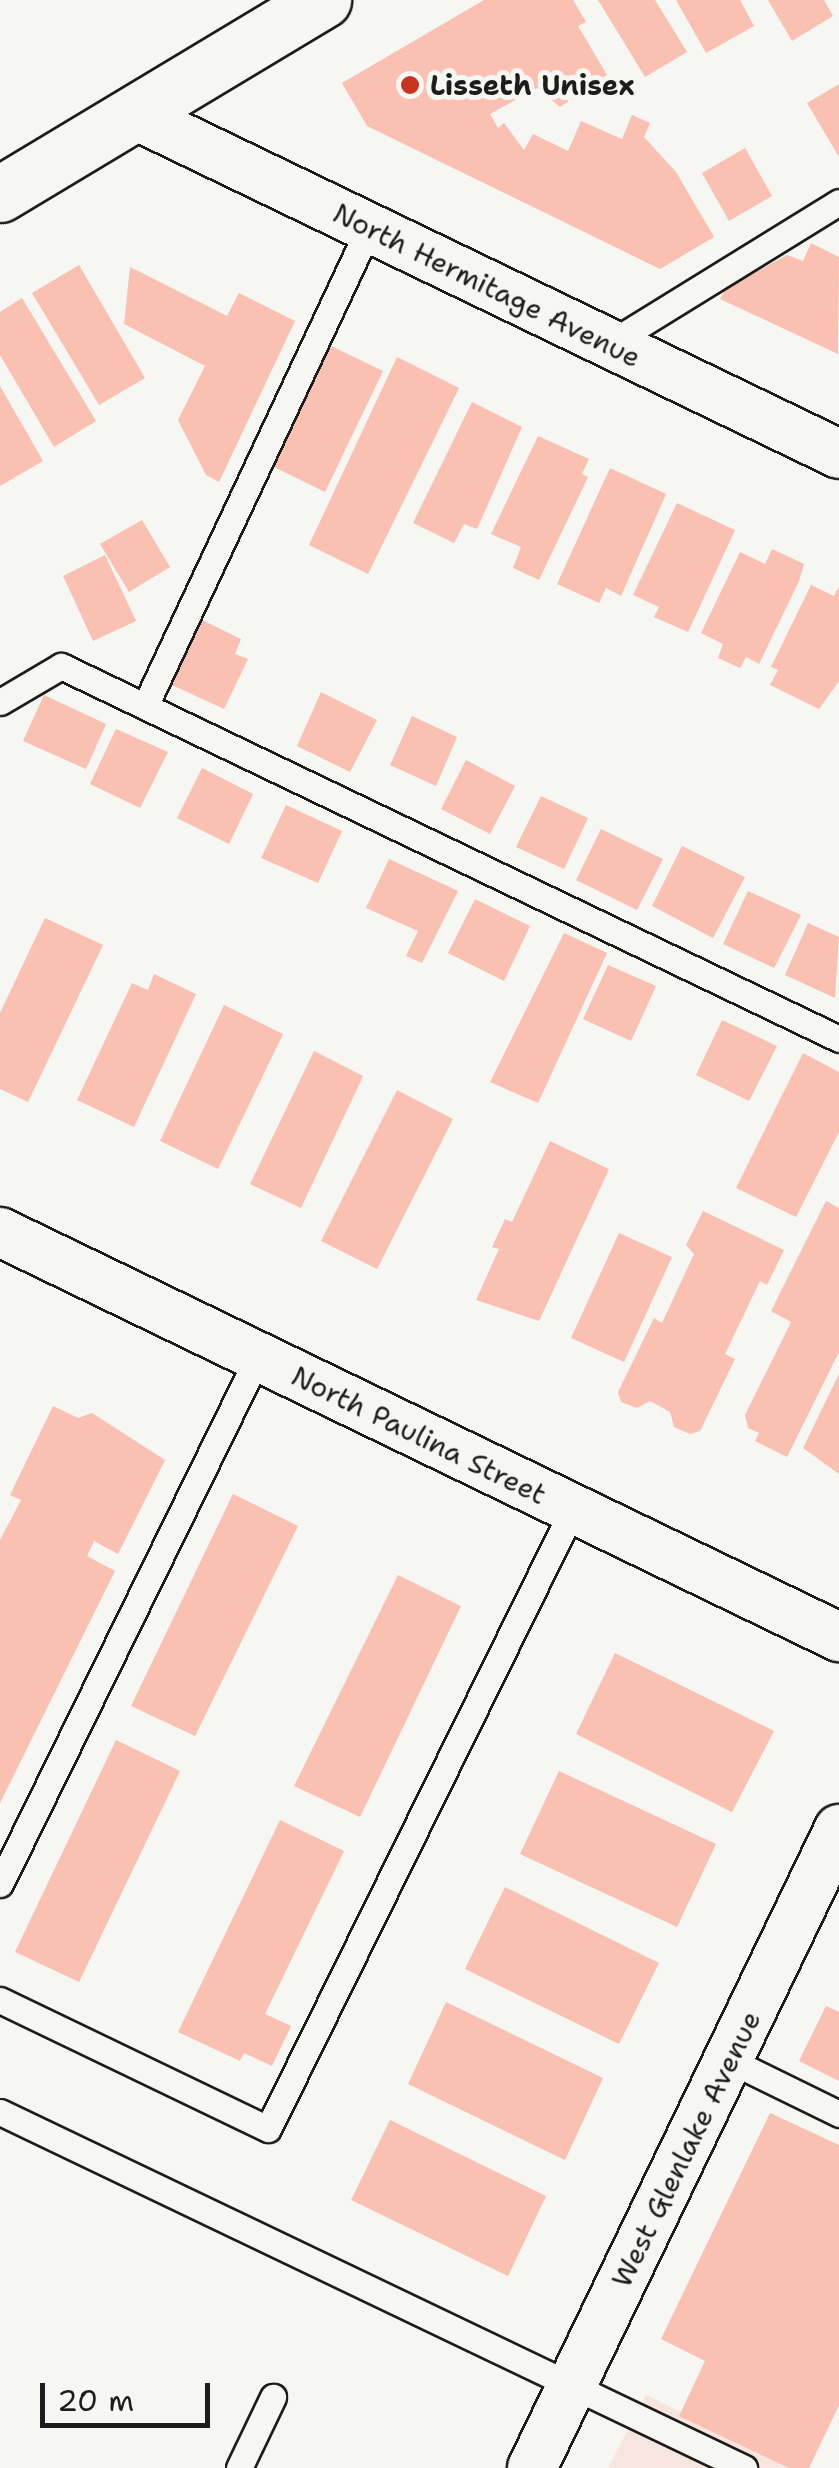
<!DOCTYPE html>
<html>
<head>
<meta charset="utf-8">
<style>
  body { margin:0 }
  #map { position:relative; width:839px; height:2468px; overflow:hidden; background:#f6f6f2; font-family:"Shantell Sans",sans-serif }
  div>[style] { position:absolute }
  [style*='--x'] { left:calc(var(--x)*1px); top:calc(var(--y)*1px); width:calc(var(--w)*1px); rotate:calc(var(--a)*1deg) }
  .built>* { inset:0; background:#f7e6df }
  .building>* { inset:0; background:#fac0b2 }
  .roads { filter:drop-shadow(2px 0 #1c1c1c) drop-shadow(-2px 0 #1c1c1c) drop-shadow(0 2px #1c1c1c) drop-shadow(0 -2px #1c1c1c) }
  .lane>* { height:25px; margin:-12.5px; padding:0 12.5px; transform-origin:12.5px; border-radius:12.5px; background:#f6f6f2 }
  .street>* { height:48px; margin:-24px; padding:0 24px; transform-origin:24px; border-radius:24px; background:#f6f6f2 }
  .secondary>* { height:55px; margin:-27.5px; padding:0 27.5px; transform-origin:27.5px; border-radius:27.5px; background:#f6f6f2 }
  .dots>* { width:28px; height:28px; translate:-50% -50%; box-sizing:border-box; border:5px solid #f6f6f2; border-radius:50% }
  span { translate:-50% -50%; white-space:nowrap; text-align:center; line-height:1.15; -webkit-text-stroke:10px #f6f6f2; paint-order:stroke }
  .poi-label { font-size:28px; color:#1c1c1c; font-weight:700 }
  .left { translate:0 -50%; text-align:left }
  .street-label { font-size:28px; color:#1c1c1c }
  .scale { position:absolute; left:40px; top:2383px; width:170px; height:45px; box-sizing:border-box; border:5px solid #1c1c1c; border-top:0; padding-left:12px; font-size:30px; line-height:35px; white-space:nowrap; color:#1c1c1c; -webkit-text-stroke:8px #f6f6f2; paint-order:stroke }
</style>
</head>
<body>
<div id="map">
  <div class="built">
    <div style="clip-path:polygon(646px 2395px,796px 2468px,608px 2468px)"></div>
  </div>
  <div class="building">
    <div style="clip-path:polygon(484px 0,573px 0,586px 22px,578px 26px,607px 75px,560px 107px,537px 88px,490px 114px,498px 128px,504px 123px,524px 150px,533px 134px,568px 151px,581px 121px,622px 139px,632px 115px,650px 123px,644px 137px,676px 172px,714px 237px,660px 269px,367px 126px,342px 83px)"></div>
    <div style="clip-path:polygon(598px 0,655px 0,687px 52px,645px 77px)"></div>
    <div style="clip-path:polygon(676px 0,740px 0,754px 26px,706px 53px)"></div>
    <div style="clip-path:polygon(768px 0,824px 0,833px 16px,792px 41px)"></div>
    <div style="clip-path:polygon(839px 84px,839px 157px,807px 103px)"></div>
    <div style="clip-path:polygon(745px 148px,772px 196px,729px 221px,702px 173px)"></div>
    <div style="clip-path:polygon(811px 243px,839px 257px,838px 354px,720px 299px,725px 289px,787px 255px,803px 261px)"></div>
    <div style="clip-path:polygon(79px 265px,145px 378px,99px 405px,32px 293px)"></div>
    <div style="clip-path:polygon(130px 267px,227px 316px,239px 293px,295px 321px,219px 482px,206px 475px,178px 420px,205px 366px,124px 324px)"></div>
    <div style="clip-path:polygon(22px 298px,96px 421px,54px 447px,0 355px,0 312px)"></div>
    <div style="clip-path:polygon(327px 344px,383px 371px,325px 492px,270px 465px)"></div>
    <div style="clip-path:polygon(397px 357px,459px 388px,368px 574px,309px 545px)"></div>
    <div style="clip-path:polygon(0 386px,43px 461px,0 486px)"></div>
    <div style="clip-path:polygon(472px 402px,522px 427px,477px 529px,464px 524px,454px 543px,413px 523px)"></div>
    <div style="clip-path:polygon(538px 436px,589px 459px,582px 474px,588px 477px,539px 580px,513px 568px,521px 547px,491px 534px)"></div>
    <div style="clip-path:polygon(610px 468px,666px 494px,621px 596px,606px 588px,599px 603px,557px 584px)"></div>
    <div style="clip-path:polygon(677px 503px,735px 530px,688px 632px,654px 617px,659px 607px,633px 595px)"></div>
    <div style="clip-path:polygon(142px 520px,170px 567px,129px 592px,100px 544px)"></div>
    <div style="clip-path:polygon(772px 549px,804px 564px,799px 581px,759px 664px,746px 657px,740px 668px,718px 658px,723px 644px,701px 633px,740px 552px,765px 564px)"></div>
    <div style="clip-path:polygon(105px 555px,136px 621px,93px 641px,63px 576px)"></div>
    <div style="clip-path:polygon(811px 585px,834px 596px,839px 586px,839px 681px,819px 709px,770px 685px,778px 670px,771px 667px)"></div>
    <div style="clip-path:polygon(202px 620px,241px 639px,235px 654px,248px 659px,224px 709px,172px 685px)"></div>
    <div style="clip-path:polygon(321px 692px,377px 720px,350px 772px,297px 746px)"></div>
    <div style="clip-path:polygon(44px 695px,106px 724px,86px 769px,23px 741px)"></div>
    <div style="clip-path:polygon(412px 716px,457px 737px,436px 786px,390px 765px)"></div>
    <div style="clip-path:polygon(116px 729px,168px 752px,140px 808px,90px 784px)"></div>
    <div style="clip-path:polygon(466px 760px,515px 786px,490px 834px,441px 809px)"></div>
    <div style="clip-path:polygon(202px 768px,253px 794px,229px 844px,177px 818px)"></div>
    <div style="clip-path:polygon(541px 796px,588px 818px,564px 869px,516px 847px)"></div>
    <div style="clip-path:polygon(286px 805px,342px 831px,318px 883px,261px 858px)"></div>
    <div style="clip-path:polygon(601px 829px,663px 859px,637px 910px,576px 880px)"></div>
    <div style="clip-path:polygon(682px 846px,745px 877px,713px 938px,652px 906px)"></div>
    <div style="clip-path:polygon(389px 859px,458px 891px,422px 963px,406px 956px,418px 931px,366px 908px)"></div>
    <div style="clip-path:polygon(748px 891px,801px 915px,774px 968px,723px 944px)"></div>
    <div style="clip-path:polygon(475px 899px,530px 926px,504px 981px,448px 953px)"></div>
    <div style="clip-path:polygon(45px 918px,103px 945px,28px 1102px,0 1089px,0 1013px)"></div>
    <div style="clip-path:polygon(808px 923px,839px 937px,835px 998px,785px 975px)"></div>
    <div style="clip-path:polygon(564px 933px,607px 953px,538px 1103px,490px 1082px)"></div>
    <div style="clip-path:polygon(608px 965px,656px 986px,631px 1041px,583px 1019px)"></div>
    <div style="clip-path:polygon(154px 974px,196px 994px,134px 1127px,77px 1100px,132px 983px,148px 990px)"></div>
    <div style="clip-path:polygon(224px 1005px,283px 1034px,218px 1169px,160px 1141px)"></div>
    <div style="clip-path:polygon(722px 1020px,777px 1046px,749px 1101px,696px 1075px)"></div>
    <div style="clip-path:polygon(314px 1051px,363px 1076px,301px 1208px,250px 1184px)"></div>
    <div style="clip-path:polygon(803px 1053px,839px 1072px,839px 1132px,796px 1217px,736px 1188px)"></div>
    <div style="clip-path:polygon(397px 1090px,453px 1119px,377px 1269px,321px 1241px)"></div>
    <div style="clip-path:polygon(550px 1141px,609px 1169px,539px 1321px,476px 1300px,499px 1249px,492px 1247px,505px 1219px,512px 1222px)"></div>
    <div style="clip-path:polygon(826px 1201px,839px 1208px,839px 1352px,787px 1457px,755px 1441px,759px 1433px,748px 1428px,745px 1415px,791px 1322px,771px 1311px)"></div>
    <div style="clip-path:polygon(703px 1211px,784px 1250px,767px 1285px,760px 1281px,725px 1354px,735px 1359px,700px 1431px,690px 1434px,674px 1427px,670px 1412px,650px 1401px,637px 1408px,621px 1402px,618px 1392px,654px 1318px,662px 1323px,694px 1254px,686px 1245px)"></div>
    <div style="clip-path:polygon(619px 1233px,672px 1257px,624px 1362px,571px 1338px)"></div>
    <div style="clip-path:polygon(839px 1374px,839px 1474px,803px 1448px)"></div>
    <div style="clip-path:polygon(53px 1406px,78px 1418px,92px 1413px,165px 1460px,118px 1554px,94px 1541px,87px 1556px,115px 1571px,0 1803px,0 1540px,21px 1500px,10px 1495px)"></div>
    <div style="clip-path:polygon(233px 1494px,298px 1526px,195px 1736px,131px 1706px)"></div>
    <div style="clip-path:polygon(398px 1575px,461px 1606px,360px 1817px,294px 1786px)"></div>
    <div style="clip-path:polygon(615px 1653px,774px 1731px,732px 1812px,576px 1734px)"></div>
    <div style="clip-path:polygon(116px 1740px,180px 1771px,79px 1982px,15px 1952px)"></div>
    <div style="clip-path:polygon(559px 1771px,716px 1844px,677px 1927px,520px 1854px)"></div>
    <div style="clip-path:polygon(280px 1820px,344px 1851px,265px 2014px,291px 2026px,272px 2066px,244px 2053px,240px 2061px,178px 2032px)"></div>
    <div style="clip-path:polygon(505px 1887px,659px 1963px,619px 2044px,465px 1969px)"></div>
    <div style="clip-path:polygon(446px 2002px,603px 2078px,565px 2160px,408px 2084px)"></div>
    <div style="clip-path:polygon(826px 2006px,839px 2012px,839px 2081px,799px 2061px)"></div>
    <div style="clip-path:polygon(770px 2113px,839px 2145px,839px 2405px,809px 2468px,789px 2468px,679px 2416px,705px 2361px,661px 2339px)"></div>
    <div style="clip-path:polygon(390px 2120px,546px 2196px,508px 2276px,351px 2200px)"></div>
  </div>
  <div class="roads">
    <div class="lane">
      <div style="--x:609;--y:344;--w:270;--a:-31.7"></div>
      <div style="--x:0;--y:702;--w:71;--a:-30.5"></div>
      <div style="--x:61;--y:666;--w:863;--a:25.61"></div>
      <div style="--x:145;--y:706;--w:528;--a:-64.89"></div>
      <div style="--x:0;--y:1884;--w:587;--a:-63.92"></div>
      <div style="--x:0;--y:2000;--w:297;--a:25.7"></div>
      <div style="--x:268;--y:2129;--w:691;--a:-63.81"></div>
      <div style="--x:729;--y:2060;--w:123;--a:26.1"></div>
      <div style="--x:0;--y:2112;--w:825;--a:25.57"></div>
      <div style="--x:239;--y:2468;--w:79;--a:-64.4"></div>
    </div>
    <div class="street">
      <div style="--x:135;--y:115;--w:781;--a:25.71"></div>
      <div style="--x:0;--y:1232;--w:932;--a:25.77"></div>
      <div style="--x:532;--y:2468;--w:709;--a:-64.34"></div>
    </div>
    <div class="secondary">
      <div style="--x:0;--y:194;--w:377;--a:-31"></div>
    </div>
  </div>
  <div class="dots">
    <div style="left:410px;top:85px;background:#c8321e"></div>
  </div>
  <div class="poi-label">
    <span class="left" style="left:430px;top:85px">Lisseth Unisex</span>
  </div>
  <div class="street-label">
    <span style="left:487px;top:285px;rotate:26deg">North Hermitage Avenue</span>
    <span style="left:419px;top:1435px;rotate:26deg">North Paulina Street</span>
    <span style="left:686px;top:2149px;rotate:-64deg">West Glenlake Avenue</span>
  </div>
  <div class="scale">20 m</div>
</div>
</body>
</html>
